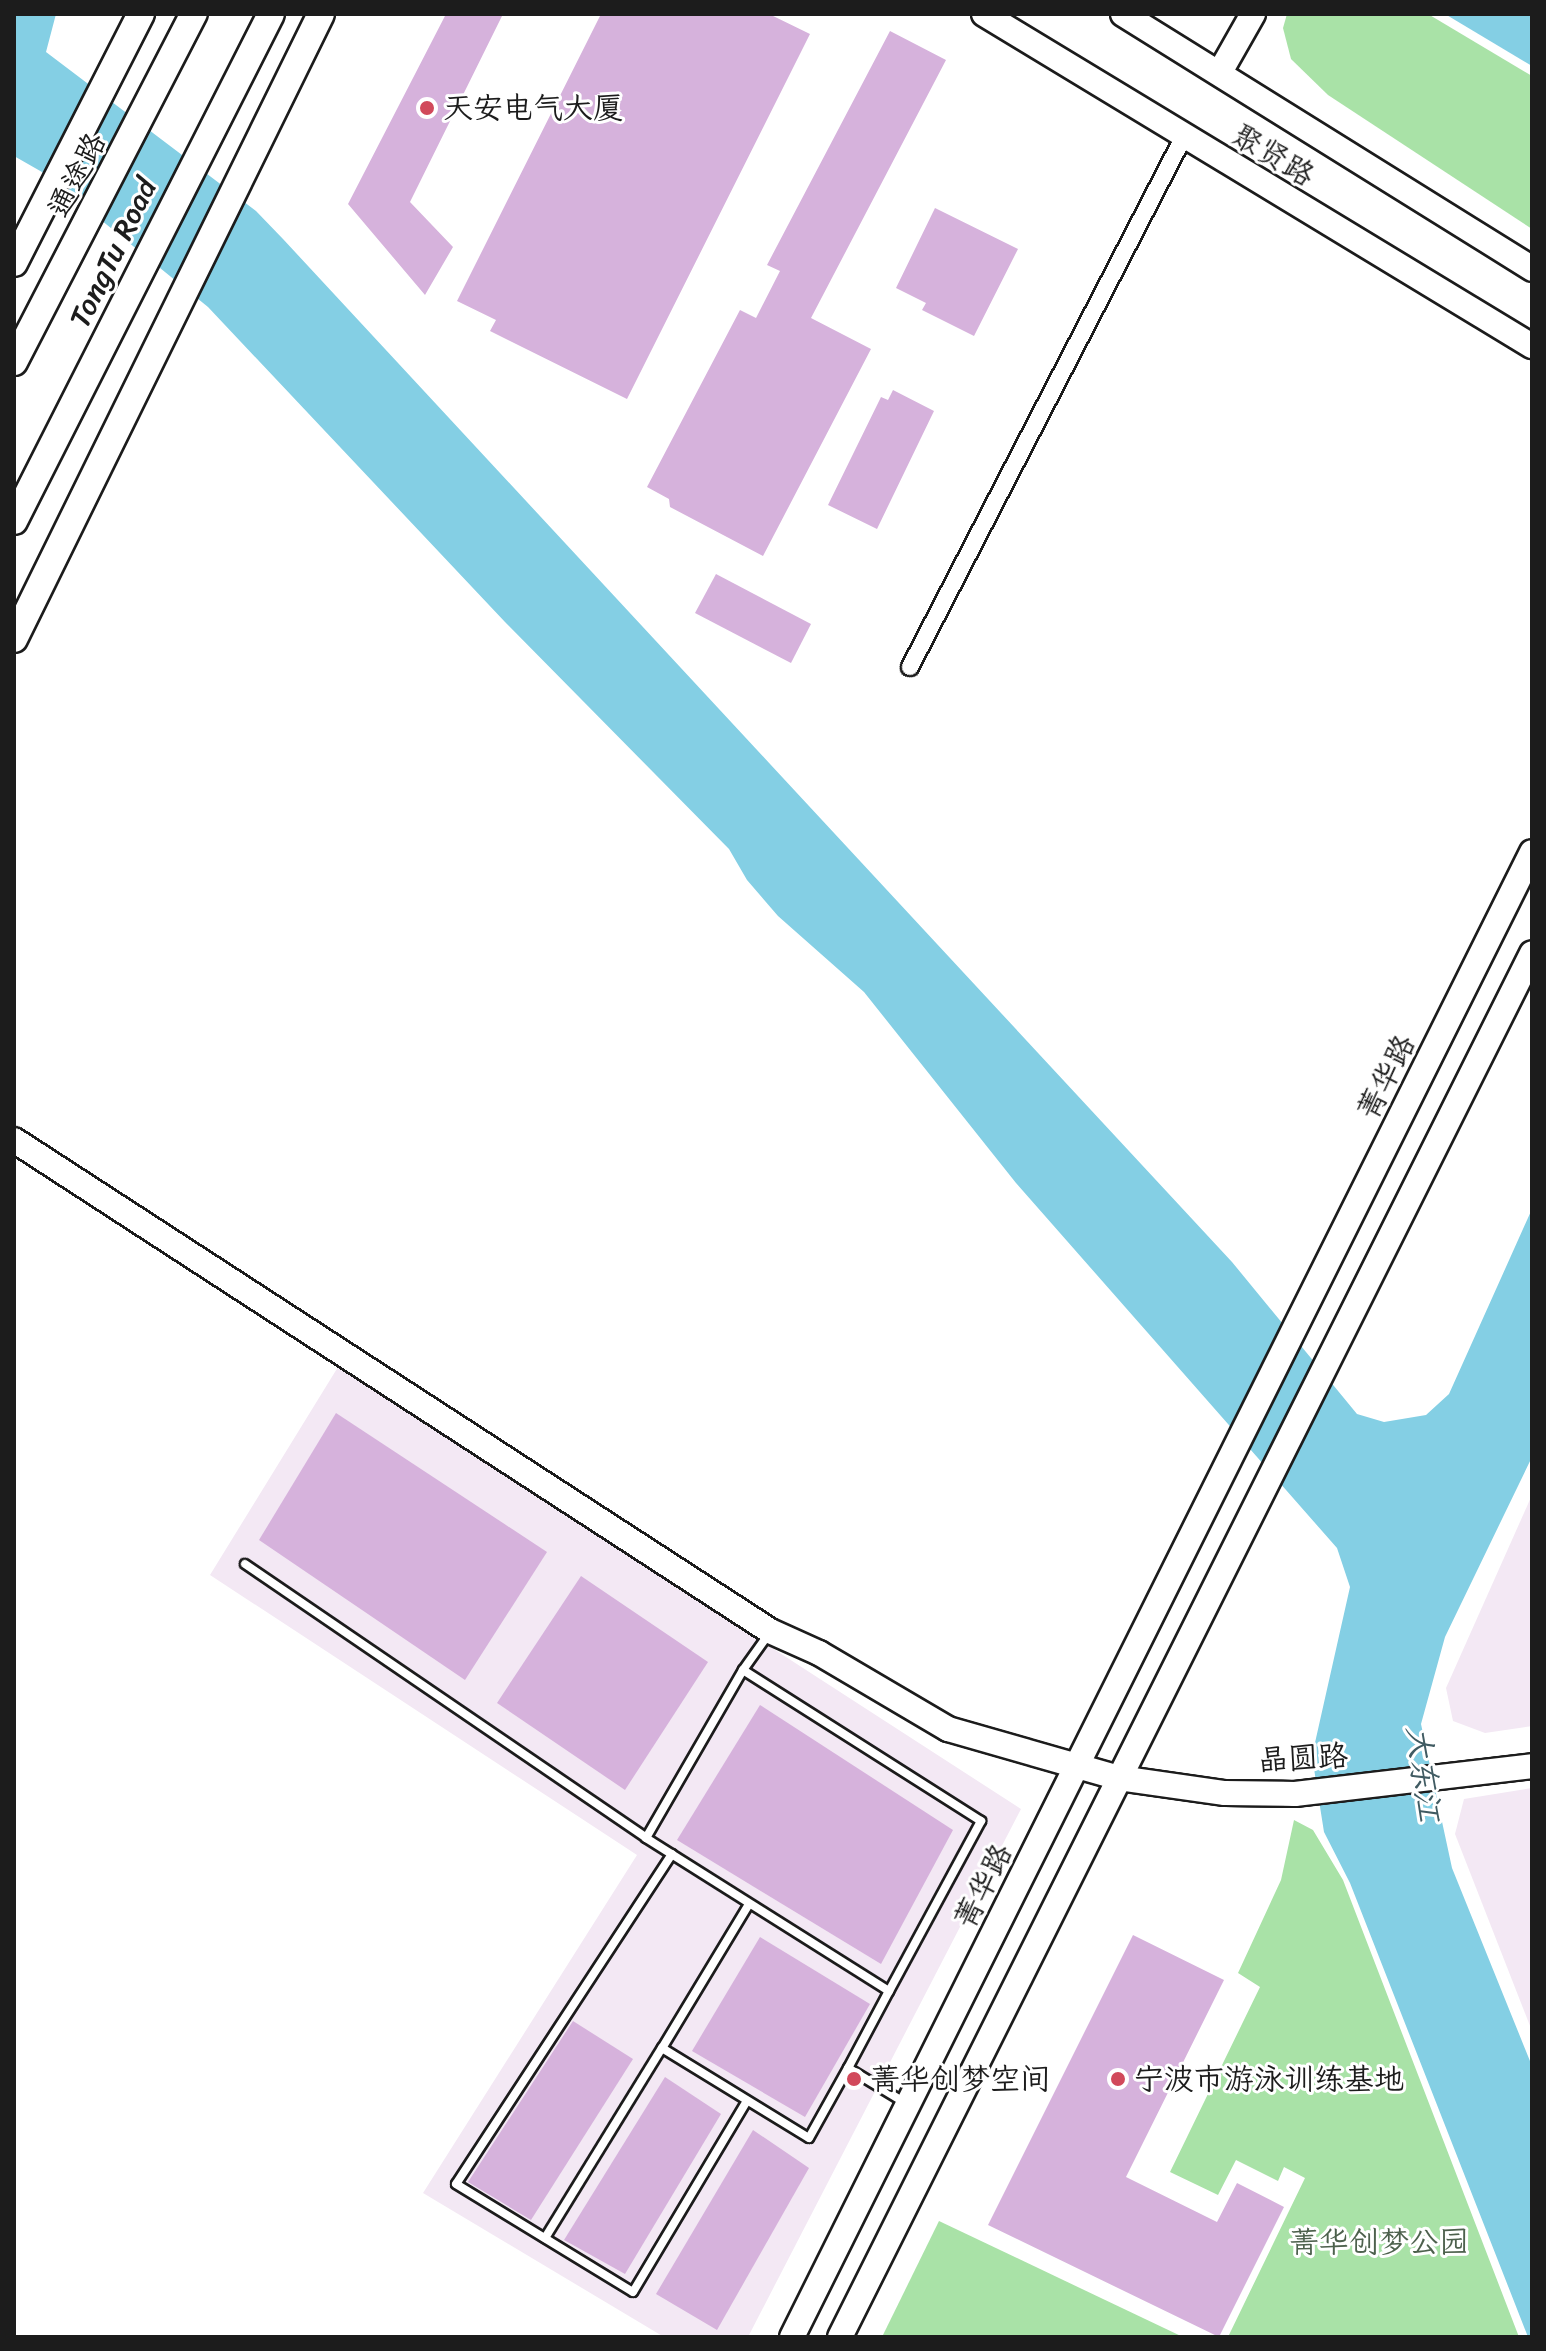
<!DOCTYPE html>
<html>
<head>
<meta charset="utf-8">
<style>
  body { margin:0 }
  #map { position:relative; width:1546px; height:2351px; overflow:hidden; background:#fff; font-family:Sriracha,"LXGW WenKai TC",sans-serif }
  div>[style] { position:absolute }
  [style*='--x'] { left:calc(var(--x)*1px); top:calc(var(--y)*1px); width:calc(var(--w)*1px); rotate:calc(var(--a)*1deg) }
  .built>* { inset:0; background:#f3e8f4 }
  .green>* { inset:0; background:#a9e2a7 }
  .water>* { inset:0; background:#84cfe4 }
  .building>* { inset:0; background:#d6b2dc }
  .roads { filter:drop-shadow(2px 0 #1c1c1c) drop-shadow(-2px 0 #1c1c1c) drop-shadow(0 2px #1c1c1c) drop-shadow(0 -2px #1c1c1c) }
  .lane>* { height:8px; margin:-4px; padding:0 4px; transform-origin:4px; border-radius:4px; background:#fff }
  .street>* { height:16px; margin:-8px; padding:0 8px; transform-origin:8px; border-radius:8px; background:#fff }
  .secondary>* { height:24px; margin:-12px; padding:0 12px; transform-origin:12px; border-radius:12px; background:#fff }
  .primary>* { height:26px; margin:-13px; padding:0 13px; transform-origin:13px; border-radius:13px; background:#fff }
  .dots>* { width:22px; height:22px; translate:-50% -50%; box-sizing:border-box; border:4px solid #fff; border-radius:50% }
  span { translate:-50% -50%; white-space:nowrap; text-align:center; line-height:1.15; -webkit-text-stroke:6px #fff; paint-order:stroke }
  .poi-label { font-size:30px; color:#1c1c1c }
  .left { translate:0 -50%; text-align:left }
  .street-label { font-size:30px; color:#1c1c1c }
  .park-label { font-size:30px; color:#4d614d }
  .water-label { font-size:32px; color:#405b62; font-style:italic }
  .frame { position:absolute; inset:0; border:16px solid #1c1c1c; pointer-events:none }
</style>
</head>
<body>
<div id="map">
  <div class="built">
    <div style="clip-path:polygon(338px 1367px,1021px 1809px,748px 2337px,664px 2337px,423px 2193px,637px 1855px,210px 1575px)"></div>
    <div style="clip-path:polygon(1532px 1495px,1532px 1726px,1485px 1733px,1453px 1721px,1446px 1688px)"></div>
    <div style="clip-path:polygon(1532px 1788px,1532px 2031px,1455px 1834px,1464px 1799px)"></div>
  </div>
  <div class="green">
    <div style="clip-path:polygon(1287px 14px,1428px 14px,1532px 76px,1532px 229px,1328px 95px,1291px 59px,1283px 28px)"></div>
    <div style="clip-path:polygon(1294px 1820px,1313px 1830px,1343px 1880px,1519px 2337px,1228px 2337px,1305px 2178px,1284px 2167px,1278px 2181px,1236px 2160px,1218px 2195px,1170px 2172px,1260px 1987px,1238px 1973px,1281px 1880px)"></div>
    <div style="clip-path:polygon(939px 2221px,1183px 2337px,882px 2337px)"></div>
  </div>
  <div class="water">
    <div style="clip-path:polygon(14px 14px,56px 14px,46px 52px,256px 211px,283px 239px,1232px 1262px,1357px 1414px,1384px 1422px,1426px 1415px,1449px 1394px,1532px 1209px,1532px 1457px,1445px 1637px,1421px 1724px,1452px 1868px,1532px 2066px,1532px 2337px,1528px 2337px,1350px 1883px,1324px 1832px,1312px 1756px,1350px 1587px,1337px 1548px,1016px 1183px,864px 992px,778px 916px,747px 880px,729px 849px,505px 622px,208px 307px,42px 172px,14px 156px)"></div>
    <div style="clip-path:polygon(1445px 14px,1532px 14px,1532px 66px)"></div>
  </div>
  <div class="building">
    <div style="clip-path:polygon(446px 14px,503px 14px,410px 202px,453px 247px,425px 295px,348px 204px)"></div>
    <div style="clip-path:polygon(601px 14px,769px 14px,810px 34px,627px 399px,490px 331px,496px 320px,457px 301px)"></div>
    <div style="clip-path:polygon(890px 31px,946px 60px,811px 318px,871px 349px,763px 556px,670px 507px,669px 499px,647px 487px,740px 310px,756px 318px,780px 271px,767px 265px)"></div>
    <div style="clip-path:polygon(935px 208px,1018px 249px,974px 336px,922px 310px,926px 303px,896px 288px)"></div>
    <div style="clip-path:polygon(893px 390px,934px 411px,877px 529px,828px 505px,881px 397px,888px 400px)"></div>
    <div style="clip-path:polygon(716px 574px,811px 624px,791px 663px,695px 613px)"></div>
    <div style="clip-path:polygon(336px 1413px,547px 1552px,465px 1680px,259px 1540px)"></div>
    <div style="clip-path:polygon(581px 1576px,708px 1662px,625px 1790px,497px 1703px)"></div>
    <div style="clip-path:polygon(760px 1705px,953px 1830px,881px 1964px,677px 1840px)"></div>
    <div style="clip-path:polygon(1133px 1935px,1224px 1980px,1126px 2177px,1217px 2222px,1237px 2183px,1284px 2207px,1219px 2337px,988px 2225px)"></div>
    <div style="clip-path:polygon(760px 1937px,870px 2004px,805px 2117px,692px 2051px)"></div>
    <div style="clip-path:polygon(573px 2021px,633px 2059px,531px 2220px,468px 2182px)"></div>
    <div style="clip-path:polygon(665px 2077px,721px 2114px,625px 2274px,564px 2240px)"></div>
    <div style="clip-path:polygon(753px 2130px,809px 2168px,717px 2330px,656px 2294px)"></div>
  </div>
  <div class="roads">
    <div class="lane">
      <div style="--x:245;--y:1564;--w:486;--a:34.3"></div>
      <div style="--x:646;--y:1838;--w:287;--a:32.2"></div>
      <div style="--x:889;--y:1991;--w:87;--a:118"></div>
      <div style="--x:848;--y:2068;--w:69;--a:31.4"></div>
      <div style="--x:743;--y:1670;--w:43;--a:-54.5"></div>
      <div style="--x:646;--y:1838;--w:194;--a:-60"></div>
      <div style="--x:743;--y:1670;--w:282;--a:32.4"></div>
      <div style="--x:981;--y:1821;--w:193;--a:118.4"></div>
      <div style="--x:672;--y:1854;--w:394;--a:123.2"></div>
      <div style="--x:456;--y:2184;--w:207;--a:31.4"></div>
      <div style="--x:633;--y:2292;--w:222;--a:-59.2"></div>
      <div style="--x:749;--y:1904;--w:168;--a:121.1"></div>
      <div style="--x:662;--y:2048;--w:172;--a:31.5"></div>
      <div style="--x:809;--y:2138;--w:80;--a:-60.9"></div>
      <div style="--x:545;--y:2238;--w:223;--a:-58.4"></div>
    </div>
    <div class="street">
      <div style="--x:910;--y:667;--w:595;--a:-62.7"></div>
    </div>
    <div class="secondary">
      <div style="--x:984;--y:14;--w:641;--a:31.21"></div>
      <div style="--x:1123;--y:14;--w:482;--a:31.9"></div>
      <div style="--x:1220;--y:72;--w:67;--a:-60.4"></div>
      <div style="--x:14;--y:1140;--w:901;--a:33"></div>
      <div style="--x:770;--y:1631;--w:54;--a:24.2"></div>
      <div style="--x:819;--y:1653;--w:150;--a:30.5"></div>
      <div style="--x:948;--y:1729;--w:178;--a:16"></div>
      <div style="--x:1119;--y:1778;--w:107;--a:8.1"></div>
      <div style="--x:1225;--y:1793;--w:70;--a:0.8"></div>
      <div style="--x:1295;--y:1794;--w:239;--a:-6.7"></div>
      <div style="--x:792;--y:2337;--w:1659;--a:-63.51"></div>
      <div style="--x:840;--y:2337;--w:1547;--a:-63.43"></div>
    </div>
    <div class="primary">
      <div style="--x:14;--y:263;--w:280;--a:-63"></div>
      <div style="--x:14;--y:362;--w:392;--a:-62.7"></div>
      <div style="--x:14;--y:521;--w:568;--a:-63.12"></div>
      <div style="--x:14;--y:639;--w:696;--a:-63.84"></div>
    </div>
  </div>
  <div class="dots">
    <div style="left:427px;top:108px;background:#d1495b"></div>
    <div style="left:854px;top:2079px;background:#d1495b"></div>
    <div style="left:1118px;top:2079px;background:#d1495b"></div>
  </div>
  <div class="poi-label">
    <span class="left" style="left:443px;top:108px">天安电气大厦</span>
    <span class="left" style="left:870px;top:2079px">菁华创梦空间</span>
    <span class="left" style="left:1134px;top:2079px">宁波市游泳训练基地</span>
  </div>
  <div class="street-label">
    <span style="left:1273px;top:155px;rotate:31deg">聚贤路</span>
    <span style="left:77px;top:175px;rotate:-63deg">通途路</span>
    <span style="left:113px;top:253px;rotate:-64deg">TongTu Road</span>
    <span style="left:1386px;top:1077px;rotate:-63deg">菁华路</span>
    <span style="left:1303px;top:1758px;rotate:-3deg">晶圆路</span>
    <span style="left:983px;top:1886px;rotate:-63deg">菁华路</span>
  </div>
  <div class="park-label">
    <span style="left:1379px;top:2242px">菁华创梦公园</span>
  </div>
  <div class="water-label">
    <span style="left:1423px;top:1774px;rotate:83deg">大东江</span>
  </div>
  <div class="frame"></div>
</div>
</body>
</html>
